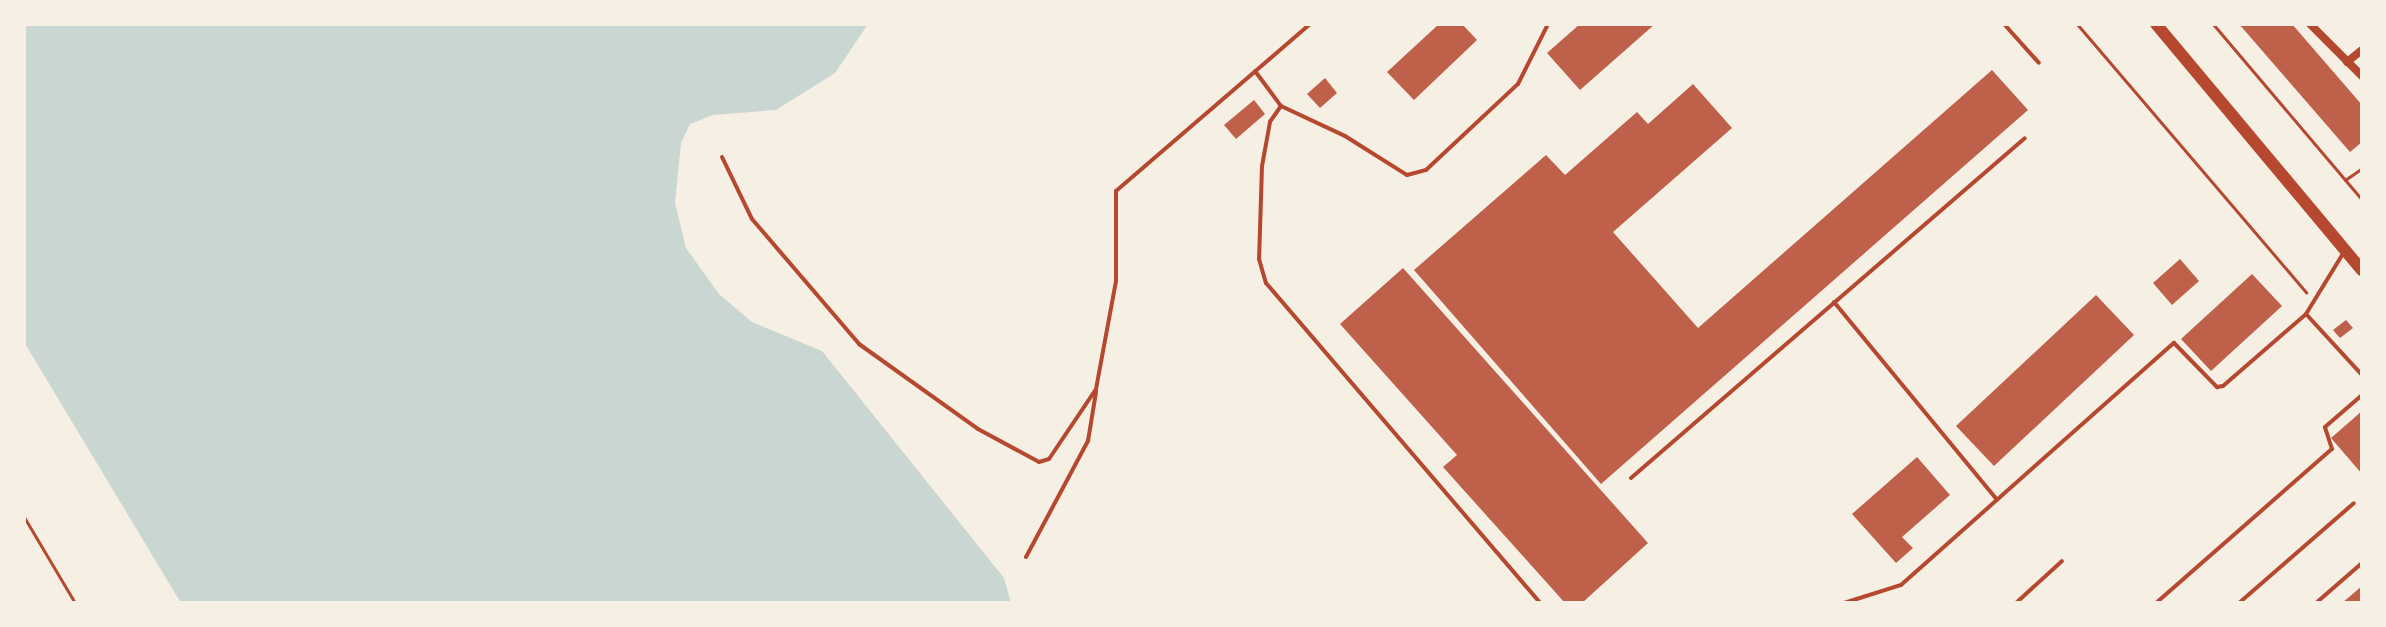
<!DOCTYPE html>
<html>
<head>
<meta charset="utf-8">
<style>
  body { margin:0 }
  #map { position:relative; width:2386px; height:627px; overflow:hidden; background:#f6efe4; font-family:"Source Sans 3",sans-serif }
  div>[style] { position:absolute }
  [style*='--x'] { left:calc(var(--x)*1px); top:calc(var(--y)*1px); width:calc(var(--w)*1px); rotate:calc(var(--a)*1deg) }
  .water>* { inset:0; background:#c9d6d2 }
  .building>* { inset:0; background:#bf614a }
  .path>* { height:3px; margin:-1.5px; padding:0 1.5px; transform-origin:1.5px; border-radius:1.5px; background:#b5482f }
  .service>* { height:4px; margin:-2px; padding:0 2px; transform-origin:2px; border-radius:2px; background:#b5482f }
  .minor>* { height:8px; margin:-4px; padding:0 4px; transform-origin:4px; border-radius:4px; background:#b5482f }
  .primary>* { height:12px; margin:-6px; padding:0 6px; transform-origin:6px; border-radius:6px; background:#b5482f }
  span { translate:-50% -50%; white-space:nowrap; text-align:center; line-height:1.15; -webkit-text-stroke:6px #f6efe4; paint-order:stroke }
  .frame { position:absolute; inset:0; border:26px solid #f6efe4; pointer-events:none }
</style>
</head>
<body>
<div id="map">
  <div class="water">
    <div style="clip-path:polygon(24px 24px,868px 24px,835px 73px,776px 110px,713px 115px,690px 124px,681px 143px,675px 203px,686px 248px,719px 294px,752px 322px,822px 351px,1004px 578px,1011px 603px,181px 603px,24px 342px)"></div>
  </div>
  <div class="building">
    <div style="clip-path:polygon(1439px 24px,1462px 24px,1477px 40px,1414px 100px,1387px 72px)"></div>
    <div style="clip-path:polygon(1580px 24px,1655px 24px,1580px 90px,1547px 53px)"></div>
    <div style="clip-path:polygon(2239px 24px,2292px 24px,2362px 105px,2362px 142px,2350px 152px)"></div>
    <div style="clip-path:polygon(1992px 70px,2028px 110px,1601px 484px,1414px 270px,1546px 155px,1565px 175px,1637px 112px,1648px 124px,1693px 84px,1732px 128px,1613px 232px,1698px 328px)"></div>
    <div style="clip-path:polygon(1325px 78px,1337px 93px,1320px 108px,1307px 94px)"></div>
    <div style="clip-path:polygon(1254px 100px,1265px 114px,1236px 139px,1224px 125px)"></div>
    <div style="clip-path:polygon(2180px 259px,2199px 281px,2172px 305px,2153px 283px)"></div>
    <div style="clip-path:polygon(1403px 268px,1648px 543px,1582px 603px,1565px 603px,1443px 467px,1457px 455px,1340px 324px)"></div>
    <div style="clip-path:polygon(2252px 274px,2282px 306px,2211px 371px,2181px 339px)"></div>
    <div style="clip-path:polygon(2096px 295px,2134px 335px,1994px 466px,1956px 426px)"></div>
    <div style="clip-path:polygon(2346px 320px,2353px 328px,2340px 338px,2333px 330px)"></div>
    <div style="clip-path:polygon(2362px 411px,2362px 474px,2331px 438px)"></div>
    <div style="clip-path:polygon(1917px 457px,1950px 495px,1902px 537px,1913px 548px,1896px 563px,1852px 514px)"></div>
    <div style="clip-path:polygon(2362px 586px,2362px 603px,2342px 603px)"></div>
  </div>
  <div class="path">
    <div style="--x:2077;--y:24;--w:353;--a:49.5"></div>
    <div style="--x:2213;--y:24;--w:231;--a:49.7"></div>
    <div style="--x:2345;--y:180;--w:21;--a:-35"></div>
    <div style="--x:24;--y:517;--w:100;--a:59.3"></div>
  </div>
  <div class="service">
    <div style="--x:2004;--y:24;--w:52;--a:48.1"></div>
    <div style="--x:1255;--y:71;--w:44;--a:53.4"></div>
    <div style="--x:1281;--y:106;--w:71;--a:25.1"></div>
    <div style="--x:1345;--y:136;--w:73;--a:32.2"></div>
    <div style="--x:1407;--y:175;--w:20;--a:-15"></div>
    <div style="--x:1426;--y:170;--w:126;--a:-43.1"></div>
    <div style="--x:1518;--y:84;--w:67;--a:-63.4"></div>
    <div style="--x:1281;--y:106;--w:19;--a:125"></div>
    <div style="--x:1270;--y:122;--w:45;--a:100.3"></div>
    <div style="--x:1262;--y:166;--w:93;--a:91.8"></div>
    <div style="--x:1259;--y:259;--w:25;--a:74"></div>
    <div style="--x:1266;--y:283;--w:421;--a:49.4"></div>
    <div style="--x:722;--y:157;--w:69;--a:64.2"></div>
    <div style="--x:752;--y:219;--w:165;--a:49.4"></div>
    <div style="--x:859;--y:344;--w:146;--a:35.5"></div>
    <div style="--x:978;--y:429;--w:69;--a:28.4"></div>
    <div style="--x:1039;--y:462;--w:10;--a:-17"></div>
    <div style="--x:1049;--y:459;--w:84;--a:-56.1"></div>
    <div style="--x:1096;--y:389;--w:110;--a:-79.5"></div>
    <div style="--x:1116;--y:281;--w:90;--a:-90"></div>
    <div style="--x:1116;--y:191;--w:256;--a:-40.7"></div>
    <div style="--x:1834;--y:302;--w:256;--a:50.5"></div>
    <div style="--x:2306;--y:314;--w:83;--a:47.4"></div>
    <div style="--x:1631;--y:478;--w:520;--a:-40.79"></div>
    <div style="--x:1026;--y:557;--w:132;--a:-61.9"></div>
    <div style="--x:1088;--y:441;--w:50;--a:-80.7"></div>
    <div style="--x:1844;--y:603;--w:60;--a:-17.5"></div>
    <div style="--x:1901;--y:585;--w:365;--a:-41.6"></div>
    <div style="--x:2174;--y:343;--w:62;--a:45.7"></div>
    <div style="--x:2217;--y:387;--w:6;--a:-9"></div>
    <div style="--x:2223;--y:386;--w:110;--a:-40.9"></div>
    <div style="--x:2306;--y:314;--w:73;--a:-58.5"></div>
    <div style="--x:2016;--y:603;--w:62;--a:-42.4"></div>
    <div style="--x:2156;--y:603;--w:234;--a:-41.2"></div>
    <div style="--x:2332;--y:449;--w:23;--a:-108"></div>
    <div style="--x:2325;--y:427;--w:49;--a:-40.9"></div>
    <div style="--x:2239;--y:603;--w:152;--a:-41"></div>
    <div style="--x:2316;--y:603;--w:61;--a:-41"></div>
  </div>
  <div class="minor">
    <div style="--x:2310;--y:24;--w:74;--a:45"></div>
    <div style="--x:2347;--y:62;--w:19;--a:-39"></div>
  </div>
  <div class="primary">
    <div style="--x:2156;--y:24;--w:321;--a:50.1"></div>
  </div>
  <div class="frame"></div>
</div>
</body>
</html>
